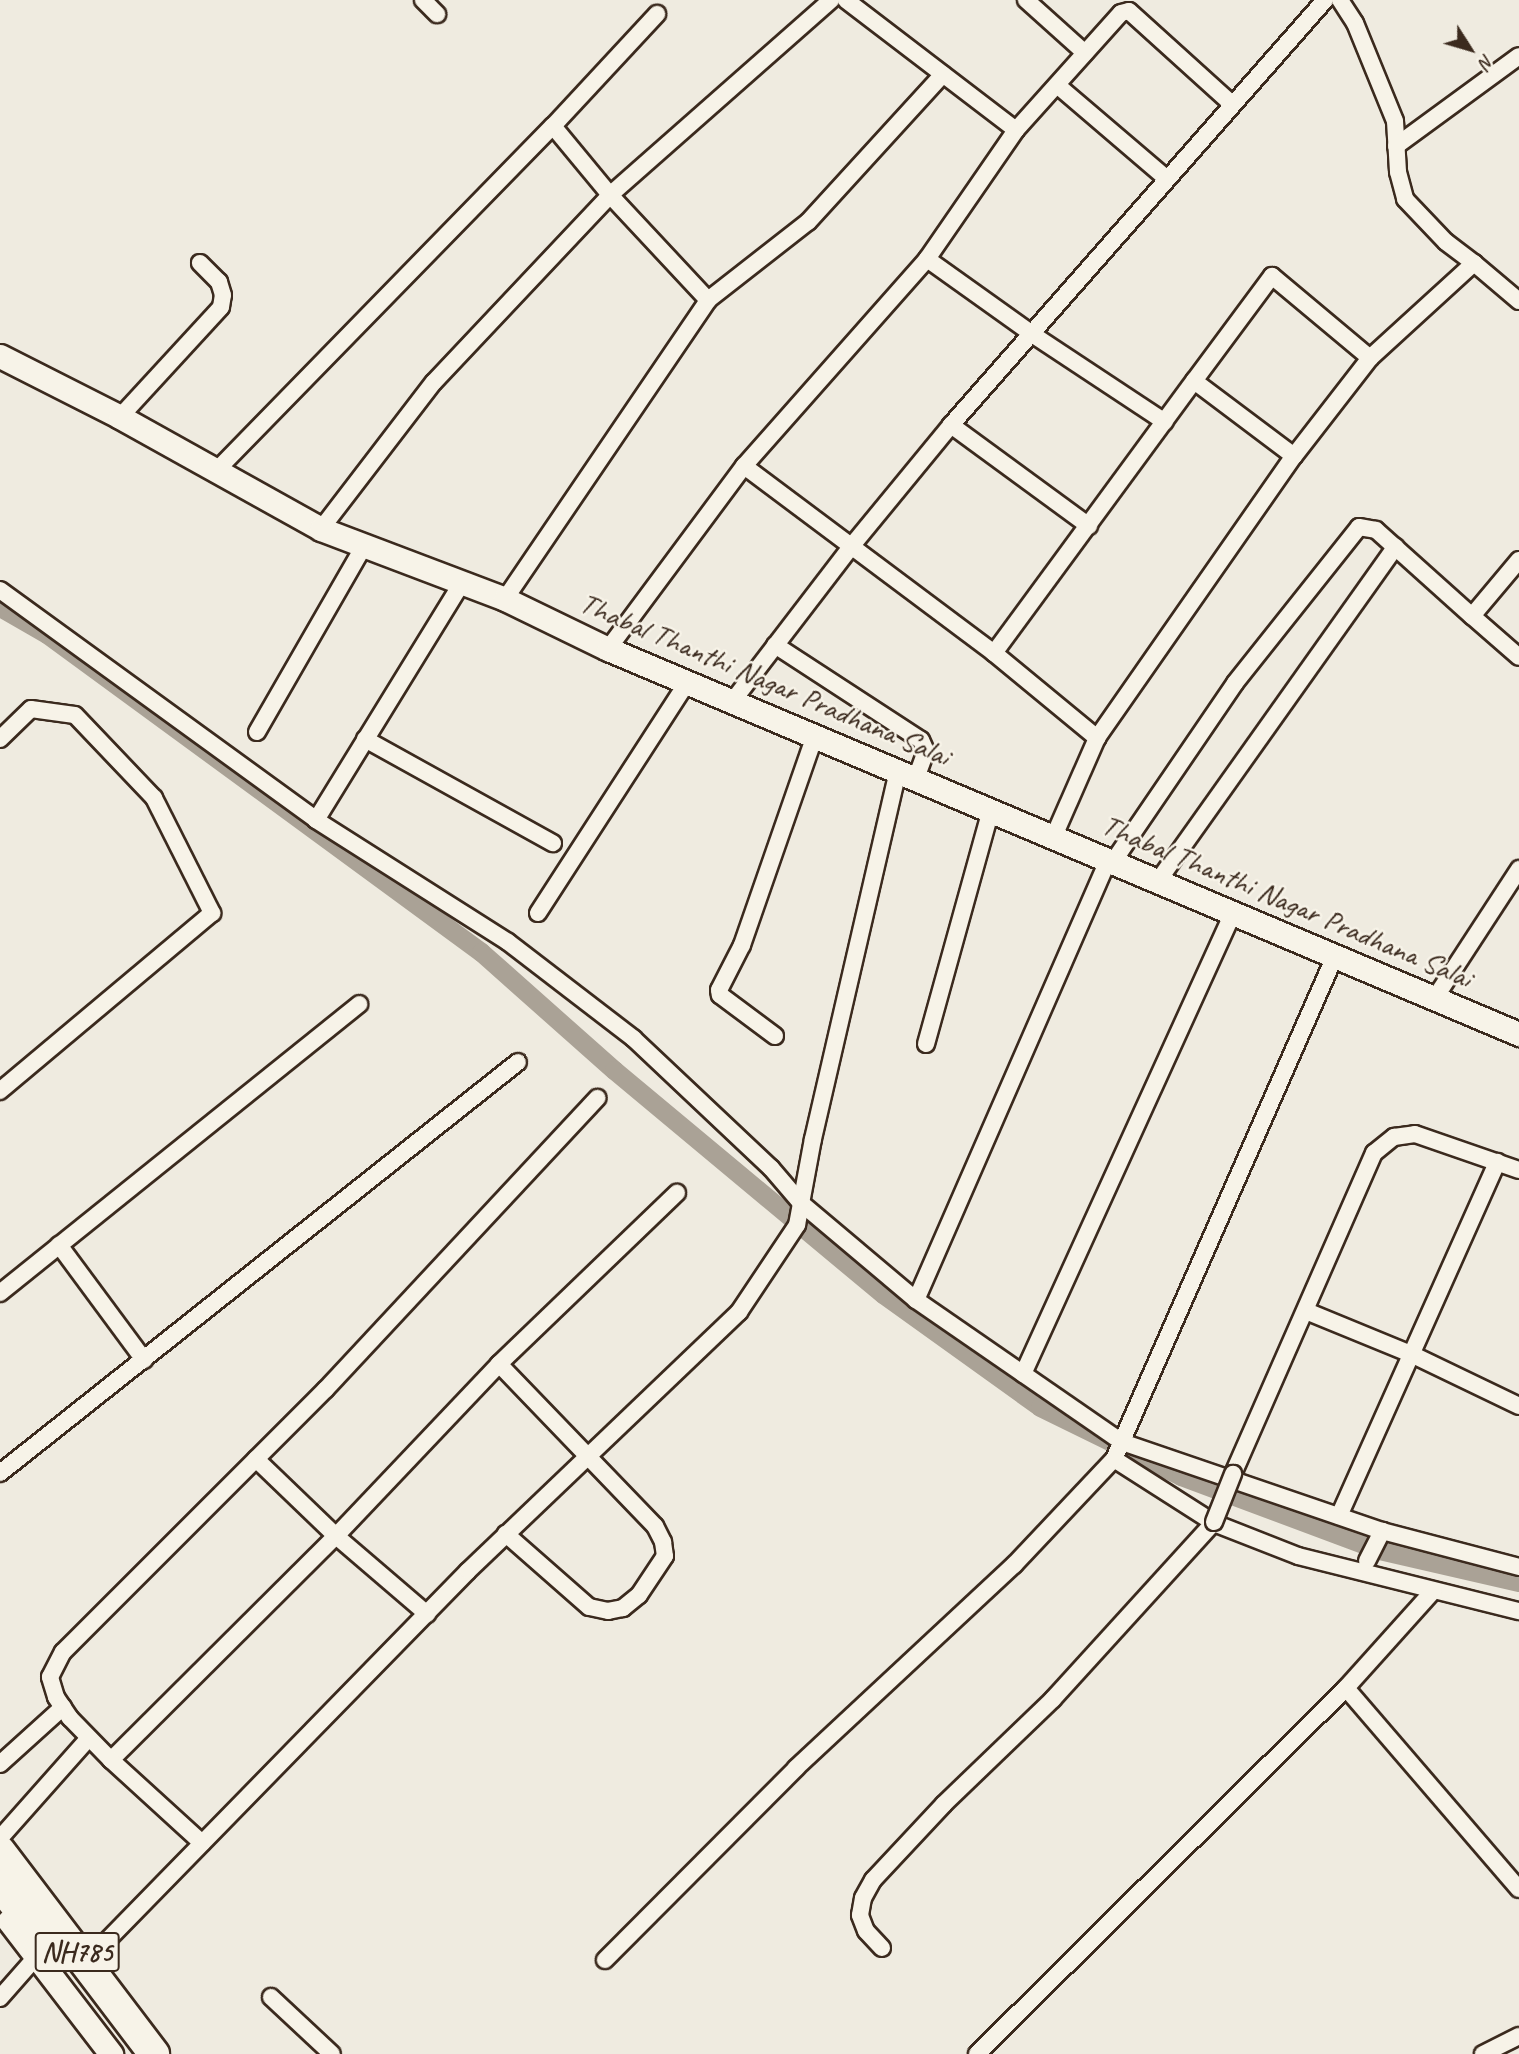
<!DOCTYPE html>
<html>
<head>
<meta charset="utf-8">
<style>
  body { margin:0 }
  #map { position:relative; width:1519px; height:2054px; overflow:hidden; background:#efebe0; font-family:Caveat,sans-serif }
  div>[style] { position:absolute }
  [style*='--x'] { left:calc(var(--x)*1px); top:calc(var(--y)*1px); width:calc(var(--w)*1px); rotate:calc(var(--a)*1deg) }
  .canal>* { height:19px; margin:-9.5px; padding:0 9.5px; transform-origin:9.5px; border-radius:9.5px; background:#aaa296 }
  .roads { filter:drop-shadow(2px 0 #3b2a1e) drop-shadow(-2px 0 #3b2a1e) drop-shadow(0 2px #3b2a1e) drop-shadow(0 -2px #3b2a1e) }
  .street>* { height:16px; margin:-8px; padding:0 8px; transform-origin:8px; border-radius:8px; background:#f7f3e8 }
  .secondary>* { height:23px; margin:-11.5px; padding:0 11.5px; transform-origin:11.5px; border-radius:11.5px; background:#f7f3e8 }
  .highway>* { height:30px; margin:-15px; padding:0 15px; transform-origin:15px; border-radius:15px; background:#f7f3e8 }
  .bridges { filter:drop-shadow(2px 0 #3b2a1e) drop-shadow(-2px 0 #3b2a1e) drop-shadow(0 2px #3b2a1e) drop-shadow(0 -2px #3b2a1e) }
  .street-bridge>* { height:16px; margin:-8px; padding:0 8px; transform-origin:8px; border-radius:8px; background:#f7f3e8 }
  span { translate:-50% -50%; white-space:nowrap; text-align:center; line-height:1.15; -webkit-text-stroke:5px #f7f3e8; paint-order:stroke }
  .shield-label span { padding:2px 5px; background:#f7f3e8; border:2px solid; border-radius:5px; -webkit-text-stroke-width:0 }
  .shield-label { font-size:28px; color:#3b2a1e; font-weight:700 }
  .street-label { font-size:30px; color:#3b2a1e }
  .north { position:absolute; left:1435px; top:14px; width:70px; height:70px; -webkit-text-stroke:5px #f7f3e8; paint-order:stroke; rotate:127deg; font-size:19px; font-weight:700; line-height:28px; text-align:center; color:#3b2a1e }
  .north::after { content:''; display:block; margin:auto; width:24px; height:32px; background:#3b2a1e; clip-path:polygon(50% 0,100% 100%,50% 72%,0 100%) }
</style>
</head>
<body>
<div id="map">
  <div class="canal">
    <div style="--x:0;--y:607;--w:54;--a:29.9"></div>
    <div style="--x:47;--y:634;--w:538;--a:36.23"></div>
    <div style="--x:481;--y:952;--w:178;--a:41.6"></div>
    <div style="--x:614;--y:1070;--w:350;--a:39.8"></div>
    <div style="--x:883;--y:1294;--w:193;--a:35.7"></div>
    <div style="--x:1040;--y:1407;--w:157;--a:26.1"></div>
    <div style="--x:1181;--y:1476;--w:211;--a:20.5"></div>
    <div style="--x:1379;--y:1550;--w:144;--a:12.9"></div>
  </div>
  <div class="roads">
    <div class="street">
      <div style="--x:423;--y:0;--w:20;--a:45"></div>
      <div style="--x:1026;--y:0;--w:79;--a:41.9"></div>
      <div style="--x:1340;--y:0;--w:27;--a:57"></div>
      <div style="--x:1355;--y:23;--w:106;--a:67.8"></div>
      <div style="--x:1395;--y:121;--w:51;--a:86.6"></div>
      <div style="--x:1398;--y:172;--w:28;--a:75"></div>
      <div style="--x:1405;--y:199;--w:59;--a:46.4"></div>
      <div style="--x:1446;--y:242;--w:35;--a:37"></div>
      <div style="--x:1057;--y:85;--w:143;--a:40.5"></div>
      <div style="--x:553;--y:126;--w:153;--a:-47.1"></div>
      <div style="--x:1016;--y:130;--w:157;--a:-48.1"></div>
      <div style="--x:1121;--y:13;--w:8;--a:-14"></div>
      <div style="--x:1129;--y:11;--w:139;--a:42.1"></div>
      <div style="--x:1396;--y:146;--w:152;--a:-36.2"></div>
      <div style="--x:927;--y:259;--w:129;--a:35.5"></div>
      <div style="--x:1032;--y:334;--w:159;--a:33.5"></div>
      <div style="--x:120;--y:417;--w:149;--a:-47.4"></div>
      <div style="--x:221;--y:307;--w:12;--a:-81"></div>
      <div style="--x:223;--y:295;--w:14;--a:-107"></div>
      <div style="--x:219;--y:282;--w:27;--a:-135"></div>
      <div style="--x:951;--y:425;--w:171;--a:36.2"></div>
      <div style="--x:1294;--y:456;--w:125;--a:-143.1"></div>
      <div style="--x:1194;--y:381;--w:131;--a:-53.4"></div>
      <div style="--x:1272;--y:276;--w:128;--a:39.9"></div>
      <div style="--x:744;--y:466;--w:312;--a:36.8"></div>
      <div style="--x:994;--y:653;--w:134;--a:39.5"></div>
      <div style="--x:215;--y:472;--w:484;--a:-45.7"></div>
      <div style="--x:553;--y:126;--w:89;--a:50.4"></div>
      <div style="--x:610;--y:195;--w:144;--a:47"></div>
      <div style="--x:321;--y:529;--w:185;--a:-52.5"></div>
      <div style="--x:434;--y:382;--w:257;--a:-46.7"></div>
      <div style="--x:610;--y:195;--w:295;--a:-41.4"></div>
      <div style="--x:1519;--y:560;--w:73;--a:130"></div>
      <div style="--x:1472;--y:616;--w:62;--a:41.1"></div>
      <div style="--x:0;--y:590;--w:391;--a:36"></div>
      <div style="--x:316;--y:820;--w:227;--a:32.4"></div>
      <div style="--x:508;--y:942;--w:158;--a:37.5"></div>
      <div style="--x:633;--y:1038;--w:190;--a:43.3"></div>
      <div style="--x:771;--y:1168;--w:46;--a:49.4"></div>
      <div style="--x:801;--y:1203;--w:150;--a:40.1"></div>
      <div style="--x:916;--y:1300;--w:250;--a:34.6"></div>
      <div style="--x:1122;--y:1442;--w:275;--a:18.9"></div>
      <div style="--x:1382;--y:1531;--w:142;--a:14.7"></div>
      <div style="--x:505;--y:599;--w:361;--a:-55.8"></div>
      <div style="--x:708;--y:300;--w:127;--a:-38"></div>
      <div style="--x:808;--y:222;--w:200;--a:-47.6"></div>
      <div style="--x:775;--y:645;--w:174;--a:33.1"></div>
      <div style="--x:921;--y:740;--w:12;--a:66"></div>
      <div style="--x:926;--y:751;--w:29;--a:110"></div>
      <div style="--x:608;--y:649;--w:228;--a:-53.4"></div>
      <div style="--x:744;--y:466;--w:276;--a:-48.5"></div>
      <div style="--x:927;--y:259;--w:157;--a:-55.4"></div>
      <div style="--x:1016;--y:130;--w:214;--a:-142.6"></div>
      <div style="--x:994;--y:653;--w:338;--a:-53.7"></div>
      <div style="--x:732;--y:702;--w:194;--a:-52.5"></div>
      <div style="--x:850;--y:548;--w:159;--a:-50.6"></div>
      <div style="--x:951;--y:425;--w:566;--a:-48.65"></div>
      <div style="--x:257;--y:732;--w:215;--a:-60.1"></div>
      <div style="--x:0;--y:739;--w:43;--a:-44.1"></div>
      <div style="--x:31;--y:709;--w:44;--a:7.8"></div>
      <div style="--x:75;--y:715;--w:115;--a:46.4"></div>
      <div style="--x:154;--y:798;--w:129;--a:63.2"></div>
      <div style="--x:212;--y:913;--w:277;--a:140"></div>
      <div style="--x:365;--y:739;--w:215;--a:29"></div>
      <div style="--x:316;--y:820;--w:278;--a:-58.4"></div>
      <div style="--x:1054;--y:836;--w:107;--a:-66.3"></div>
      <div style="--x:1097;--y:738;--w:344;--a:-55.1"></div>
      <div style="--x:1294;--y:456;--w:124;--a:-52.2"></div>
      <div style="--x:1370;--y:358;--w:141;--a:-42.4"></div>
      <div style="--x:1474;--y:263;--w:59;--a:40.2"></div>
      <div style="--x:1113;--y:862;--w:217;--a:-55.7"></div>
      <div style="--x:1235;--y:683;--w:199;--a:-51.5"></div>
      <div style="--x:1359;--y:527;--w:17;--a:10"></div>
      <div style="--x:1376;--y:530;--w:129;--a:41.9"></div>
      <div style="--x:1158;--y:881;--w:410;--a:-54.6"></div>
      <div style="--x:538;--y:913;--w:276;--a:-57.1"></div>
      <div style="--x:1435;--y:998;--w:154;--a:-56.9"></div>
      <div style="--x:775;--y:1036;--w:69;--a:-143.3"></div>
      <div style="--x:720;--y:995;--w:5;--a:-101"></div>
      <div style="--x:719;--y:990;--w:51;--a:-62.9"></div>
      <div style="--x:742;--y:945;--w:222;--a:-70.8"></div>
      <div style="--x:926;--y:1044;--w:243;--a:-74.5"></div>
      <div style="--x:59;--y:1245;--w:143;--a:53.5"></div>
      <div style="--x:0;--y:1293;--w:461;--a:-38.8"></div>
      <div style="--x:916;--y:1300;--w:480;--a:-66.4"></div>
      <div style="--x:1306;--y:1311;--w:113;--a:22.3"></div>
      <div style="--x:1411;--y:1354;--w:120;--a:25.7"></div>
      <div style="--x:499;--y:1364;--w:225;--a:46.1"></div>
      <div style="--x:655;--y:1526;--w:18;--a:63"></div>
      <div style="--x:663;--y:1542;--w:14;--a:82"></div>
      <div style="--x:665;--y:1556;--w:47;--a:123.7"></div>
      <div style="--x:639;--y:1595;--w:21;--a:141"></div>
      <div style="--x:623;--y:1608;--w:15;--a:169"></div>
      <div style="--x:608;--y:1611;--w:19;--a:-168"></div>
      <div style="--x:589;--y:1607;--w:111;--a:-138.7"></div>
      <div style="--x:1023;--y:1374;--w:507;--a:-65.51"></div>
      <div style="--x:256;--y:1459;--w:111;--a:43.9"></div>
      <div style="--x:336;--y:1536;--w:120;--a:40.6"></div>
      <div style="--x:1114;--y:1459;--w:119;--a:32.6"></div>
      <div style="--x:1214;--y:1523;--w:90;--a:21.4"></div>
      <div style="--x:1298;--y:1556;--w:228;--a:14"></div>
      <div style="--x:0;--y:1473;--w:661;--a:-38.43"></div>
      <div style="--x:1233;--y:1474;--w:351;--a:-66.3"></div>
      <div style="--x:1374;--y:1153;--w:26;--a:-39"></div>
      <div style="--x:1394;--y:1137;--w:21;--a:-8"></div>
      <div style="--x:1415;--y:1134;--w:110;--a:19.1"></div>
      <div style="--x:1339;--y:1516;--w:388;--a:-65.9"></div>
      <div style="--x:1367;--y:1561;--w:34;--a:-63"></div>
      <div style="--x:1346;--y:1688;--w:265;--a:49.3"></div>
      <div style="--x:111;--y:1760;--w:317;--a:-44.9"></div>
      <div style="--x:336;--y:1536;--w:237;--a:-46.5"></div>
      <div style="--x:499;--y:1364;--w:247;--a:-43.9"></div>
      <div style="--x:0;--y:1764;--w:85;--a:-42.1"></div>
      <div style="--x:1;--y:1837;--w:132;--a:-48.4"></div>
      <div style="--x:202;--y:1843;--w:123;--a:-137.6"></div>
      <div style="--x:111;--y:1760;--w:59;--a:-134.3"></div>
      <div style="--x:70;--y:1718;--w:25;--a:-124"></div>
      <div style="--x:56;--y:1697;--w:21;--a:-107"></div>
      <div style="--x:50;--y:1677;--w:28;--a:-63"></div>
      <div style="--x:63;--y:1652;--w:372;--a:-45"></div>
      <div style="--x:326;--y:1389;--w:398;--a:-47"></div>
      <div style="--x:882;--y:1948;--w:23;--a:-133"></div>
      <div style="--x:866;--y:1931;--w:17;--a:-111"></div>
      <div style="--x:860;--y:1915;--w:17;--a:-80"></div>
      <div style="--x:863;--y:1898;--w:21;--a:-61"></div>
      <div style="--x:873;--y:1880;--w:104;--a:-46.9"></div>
      <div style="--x:944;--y:1804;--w:151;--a:-43.9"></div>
      <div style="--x:1053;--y:1699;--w:239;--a:-47.7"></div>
      <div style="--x:92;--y:1956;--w:538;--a:-45.68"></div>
      <div style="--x:468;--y:1571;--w:375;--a:-43.7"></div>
      <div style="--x:739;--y:1312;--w:105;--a:-56.3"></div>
      <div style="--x:797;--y:1225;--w:87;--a:-79.5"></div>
      <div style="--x:813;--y:1139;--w:379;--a:-77"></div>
      <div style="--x:605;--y:1960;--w:271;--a:-45.1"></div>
      <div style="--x:796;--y:1768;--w:298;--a:-43"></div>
      <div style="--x:1014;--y:1565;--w:146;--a:-46.7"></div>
      <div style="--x:1114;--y:1459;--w:549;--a:-66.28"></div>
      <div style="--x:271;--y:1997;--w:83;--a:43.1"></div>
      <div style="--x:0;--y:1998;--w:55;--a:-48.7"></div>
      <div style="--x:977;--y:2054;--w:520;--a:-44.77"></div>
      <div style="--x:1346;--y:1688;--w:130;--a:-48.1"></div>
      <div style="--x:1483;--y:2054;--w:40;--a:-26.6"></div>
    </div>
    <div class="secondary">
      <div style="--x:0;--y:356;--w:135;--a:26.9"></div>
      <div style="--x:120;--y:417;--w:230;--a:29.1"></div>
      <div style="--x:321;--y:529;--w:197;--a:20.8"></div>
      <div style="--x:505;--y:599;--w:114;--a:25.9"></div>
      <div style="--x:608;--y:649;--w:989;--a:22.91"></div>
      <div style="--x:9;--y:1921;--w:168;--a:52.5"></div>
    </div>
    <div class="highway">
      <div style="--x:0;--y:1851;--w:255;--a:52.8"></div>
      <div style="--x:0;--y:1885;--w:64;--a:52.6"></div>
    </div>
  </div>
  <div class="bridges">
    <div class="street-bridge">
      <div style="--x:1214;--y:1522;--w:52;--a:-68.4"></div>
    </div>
  </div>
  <div class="shield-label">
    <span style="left:77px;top:1952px">NH785</span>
  </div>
  <div class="street-label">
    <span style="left:765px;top:679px;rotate:23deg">Thabal Thanthi Nagar Pradhana Salai</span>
    <span style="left:1287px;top:901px;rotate:23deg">Thabal Thanthi Nagar Pradhana Salai</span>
  </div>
  <div class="north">N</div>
</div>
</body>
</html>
